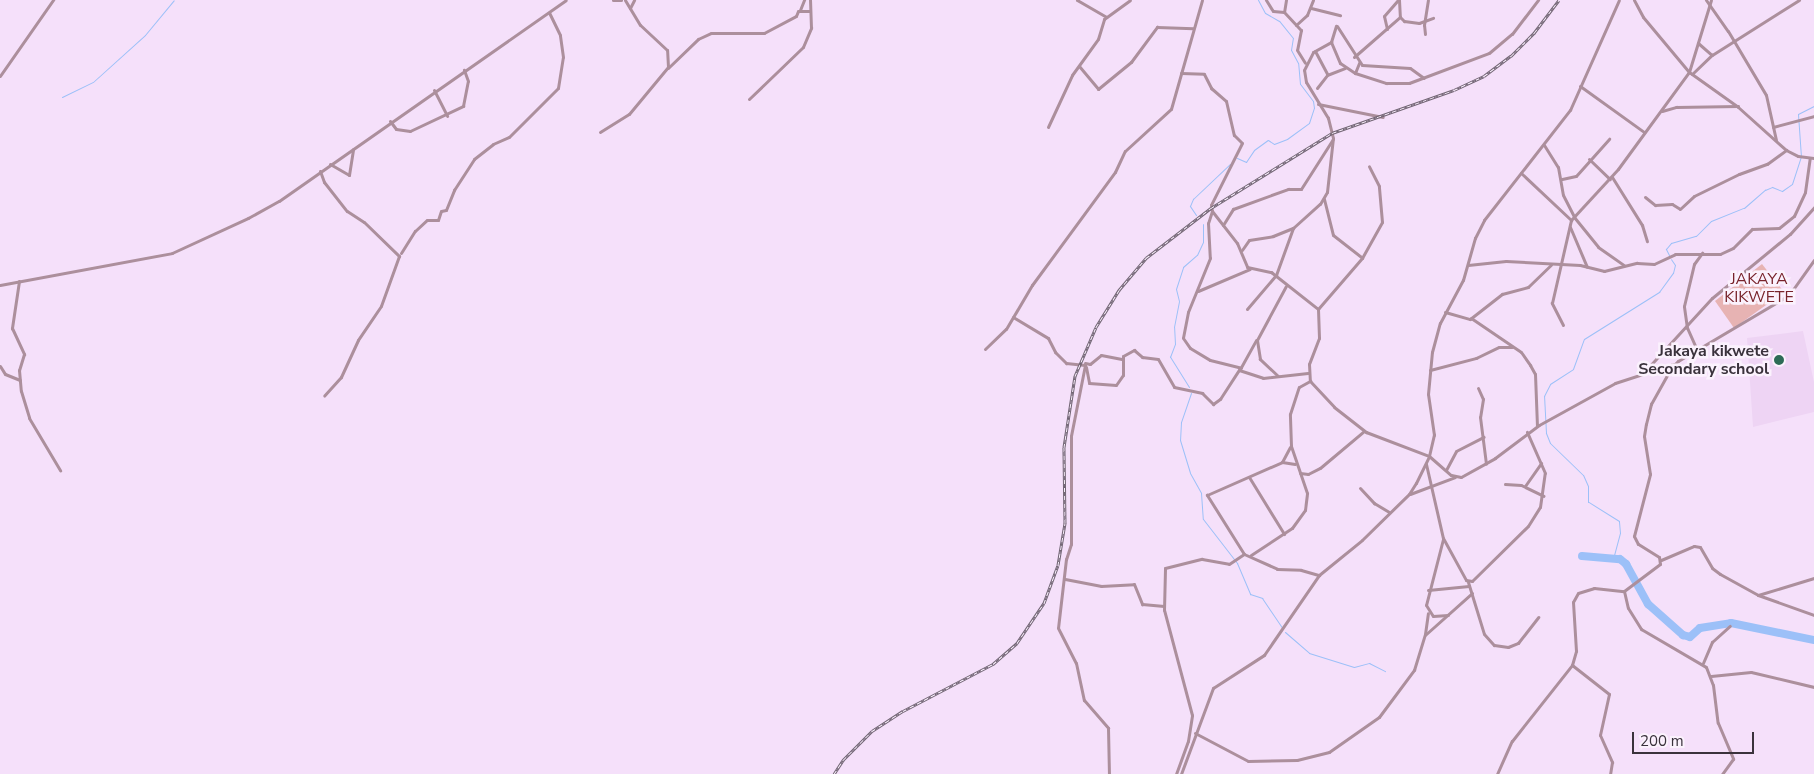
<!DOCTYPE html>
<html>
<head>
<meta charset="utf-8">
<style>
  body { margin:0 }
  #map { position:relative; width:1814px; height:774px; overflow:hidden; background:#f5e0fa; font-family:"Nunito Sans",sans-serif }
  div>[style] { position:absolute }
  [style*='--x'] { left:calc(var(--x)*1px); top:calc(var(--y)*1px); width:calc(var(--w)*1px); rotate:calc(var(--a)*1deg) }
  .built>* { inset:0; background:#eed4f4 }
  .green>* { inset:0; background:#e7b3b3 }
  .stream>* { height:1px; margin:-0.5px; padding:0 0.5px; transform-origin:0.5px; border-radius:0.5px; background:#9cc0f8 }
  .river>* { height:8px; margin:-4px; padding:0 4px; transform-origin:4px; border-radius:4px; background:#9cc0f8 }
  .minor>* { height:3px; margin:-1.5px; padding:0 1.5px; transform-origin:1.5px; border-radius:1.5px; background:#ac8f9c }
  .rail>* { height:3px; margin-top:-1.5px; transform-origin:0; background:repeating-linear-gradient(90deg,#fbf2fd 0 4px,#706472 0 8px); box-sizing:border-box; border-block:1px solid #706472 }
  .dots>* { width:14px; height:14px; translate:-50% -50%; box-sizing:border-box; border:2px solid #fbf2fd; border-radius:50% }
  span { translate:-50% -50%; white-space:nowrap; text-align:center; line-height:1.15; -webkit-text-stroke:5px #fbf2fd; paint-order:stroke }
  .park-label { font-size:16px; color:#78232b }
  .poi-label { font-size:16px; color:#3a323c; font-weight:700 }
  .right { translate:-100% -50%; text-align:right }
  .scale { position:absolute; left:1632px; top:732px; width:122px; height:22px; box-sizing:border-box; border:2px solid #3a323c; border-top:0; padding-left:6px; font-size:15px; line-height:18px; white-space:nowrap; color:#3a323c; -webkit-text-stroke:4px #fbf2fd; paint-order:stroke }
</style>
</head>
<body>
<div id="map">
  <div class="built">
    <div style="clip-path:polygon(1803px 331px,1814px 382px,1814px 412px,1753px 427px,1747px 338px)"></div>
  </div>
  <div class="green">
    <div style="clip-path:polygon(1762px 264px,1784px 292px,1734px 328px,1715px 301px)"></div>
  </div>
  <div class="stream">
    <div style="--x:62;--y:97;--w:34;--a:-26"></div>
    <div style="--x:93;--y:82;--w:70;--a:-42.1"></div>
    <div style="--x:145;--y:35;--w:45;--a:-50.4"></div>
    <div style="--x:1237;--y:158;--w:10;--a:24"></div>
    <div style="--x:1246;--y:162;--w:14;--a:-56"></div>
    <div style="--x:1254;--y:150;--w:17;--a:-36"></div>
    <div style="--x:1268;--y:140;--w:7;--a:34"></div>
    <div style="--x:1274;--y:144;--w:14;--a:-21"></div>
    <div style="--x:1287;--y:139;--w:27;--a:-36"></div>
    <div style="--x:1309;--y:123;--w:16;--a:-72"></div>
    <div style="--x:1314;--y:108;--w:7;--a:-98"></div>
    <div style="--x:1313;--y:101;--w:21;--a:-127"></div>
    <div style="--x:1300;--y:84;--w:21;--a:-95"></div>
    <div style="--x:1298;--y:63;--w:15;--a:-118"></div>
    <div style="--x:1291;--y:50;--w:12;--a:-81"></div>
    <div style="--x:1293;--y:38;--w:22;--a:-129"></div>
    <div style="--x:1279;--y:21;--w:16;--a:-150"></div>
    <div style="--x:1265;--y:13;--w:15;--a:-118"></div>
    <div style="--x:1196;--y:215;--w:11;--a:-124"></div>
    <div style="--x:1190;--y:206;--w:8;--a:-67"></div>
    <div style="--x:1193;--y:199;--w:51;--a:-43.4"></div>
    <div style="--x:1669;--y:255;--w:7;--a:-117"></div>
    <div style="--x:1666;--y:249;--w:8;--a:-50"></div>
    <div style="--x:1671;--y:243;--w:26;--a:-16"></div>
    <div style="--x:1696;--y:236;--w:21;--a:-45"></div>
    <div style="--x:1711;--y:221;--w:35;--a:-22"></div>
    <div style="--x:1744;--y:208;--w:28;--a:-41"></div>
    <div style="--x:1765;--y:190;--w:8;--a:-23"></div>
    <div style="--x:1772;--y:187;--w:11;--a:22"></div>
    <div style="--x:1782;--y:191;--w:12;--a:-35"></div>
    <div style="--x:1792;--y:184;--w:28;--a:-72"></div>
    <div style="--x:1801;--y:157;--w:43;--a:-94"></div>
    <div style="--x:1798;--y:114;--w:18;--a:-27"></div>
    <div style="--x:1189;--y:387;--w:36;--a:-122"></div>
    <div style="--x:1170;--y:357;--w:14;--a:-69"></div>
    <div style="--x:1175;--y:344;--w:17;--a:-93"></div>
    <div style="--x:1174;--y:327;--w:26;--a:-79"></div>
    <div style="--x:1179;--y:301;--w:12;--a:-104"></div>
    <div style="--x:1176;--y:289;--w:23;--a:-72"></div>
    <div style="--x:1183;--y:267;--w:18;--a:-41"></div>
    <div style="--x:1197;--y:255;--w:14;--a:-65"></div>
    <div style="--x:1203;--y:242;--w:18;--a:-90"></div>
    <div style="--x:1191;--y:393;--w:31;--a:109"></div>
    <div style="--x:1181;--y:422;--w:18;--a:93"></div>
    <div style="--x:1180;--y:440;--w:34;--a:73"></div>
    <div style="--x:1190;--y:473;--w:23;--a:61"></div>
    <div style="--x:1201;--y:493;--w:26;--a:86"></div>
    <div style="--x:1203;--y:519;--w:56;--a:52.3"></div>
    <div style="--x:1237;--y:563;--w:34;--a:67"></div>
    <div style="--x:1250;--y:594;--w:13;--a:18"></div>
    <div style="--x:1262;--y:598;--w:36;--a:56"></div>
    <div style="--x:1613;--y:559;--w:27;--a:-75"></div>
    <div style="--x:1620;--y:533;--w:12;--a:-95"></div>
    <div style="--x:1619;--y:521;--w:36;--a:-148"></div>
    <div style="--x:1588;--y:502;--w:16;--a:-90"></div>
    <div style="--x:1588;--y:486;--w:12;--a:-114"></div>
    <div style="--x:1583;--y:475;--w:46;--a:-135.9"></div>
    <div style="--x:1550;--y:443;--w:11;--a:-112"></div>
    <div style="--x:1546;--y:433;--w:37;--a:-93"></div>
    <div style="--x:1544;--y:396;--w:13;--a:-63"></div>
    <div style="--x:1550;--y:384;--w:27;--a:-33"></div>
    <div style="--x:1573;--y:369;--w:32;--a:-70"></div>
    <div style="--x:1584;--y:339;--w:89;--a:-32.1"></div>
    <div style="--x:1659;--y:292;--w:24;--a:-54"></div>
    <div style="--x:1673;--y:273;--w:8;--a:-76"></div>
    <div style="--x:1675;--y:265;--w:7;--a:-124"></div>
    <div style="--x:1285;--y:632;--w:32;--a:41"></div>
    <div style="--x:1309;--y:653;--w:47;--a:17.3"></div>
    <div style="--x:1354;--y:667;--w:16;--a:-15"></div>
    <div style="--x:1369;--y:663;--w:18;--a:27"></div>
  </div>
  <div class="river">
    <div style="--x:1582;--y:556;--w:38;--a:5"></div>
    <div style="--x:1620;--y:559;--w:8;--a:40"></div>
    <div style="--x:1626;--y:564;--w:46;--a:61.2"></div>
    <div style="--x:1648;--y:604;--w:47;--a:41.5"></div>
    <div style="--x:1683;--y:635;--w:7;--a:16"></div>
    <div style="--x:1690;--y:637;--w:13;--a:-42"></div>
    <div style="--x:1700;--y:628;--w:31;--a:-9"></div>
    <div style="--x:1731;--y:623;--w:85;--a:11.6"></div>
  </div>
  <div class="minor">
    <div style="--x:613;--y:0;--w:8;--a:0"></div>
    <div style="--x:1077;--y:0;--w:34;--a:30"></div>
    <div style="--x:1266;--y:0;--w:13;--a:58"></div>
    <div style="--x:1273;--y:11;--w:11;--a:5"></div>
    <div style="--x:1286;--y:0;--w:12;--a:99"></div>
    <div style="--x:1284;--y:12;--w:25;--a:47"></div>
    <div style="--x:1301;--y:30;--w:20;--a:101"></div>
    <div style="--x:1297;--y:50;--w:15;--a:58"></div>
    <div style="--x:1399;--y:0;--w:17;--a:87"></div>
    <div style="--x:1400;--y:17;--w:6;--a:45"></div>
    <div style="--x:1404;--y:21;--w:15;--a:8"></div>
    <div style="--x:1419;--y:23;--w:15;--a:-20"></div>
    <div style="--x:1634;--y:0;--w:19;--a:62"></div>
    <div style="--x:1643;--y:17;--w:72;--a:50.1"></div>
    <div style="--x:1689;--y:72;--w:60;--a:35.5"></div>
    <div style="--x:1738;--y:107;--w:64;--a:41.9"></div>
    <div style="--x:1786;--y:150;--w:13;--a:27"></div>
    <div style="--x:1798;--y:156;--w:16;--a:7"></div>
    <div style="--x:1706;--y:0;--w:38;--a:55"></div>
    <div style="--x:1728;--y:31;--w:74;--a:59.3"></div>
    <div style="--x:1766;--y:95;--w:46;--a:77.5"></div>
    <div style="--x:630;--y:8;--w:9;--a:-63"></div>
    <div style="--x:1311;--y:8;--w:30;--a:14"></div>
    <div style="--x:800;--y:10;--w:11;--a:-68"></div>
    <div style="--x:1296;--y:25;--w:15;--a:-42"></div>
    <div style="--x:1307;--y:15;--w:16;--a:-68"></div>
    <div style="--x:1337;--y:26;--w:46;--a:57.3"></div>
    <div style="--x:1362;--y:65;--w:48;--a:3.6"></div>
    <div style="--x:1410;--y:68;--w:17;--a:36"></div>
    <div style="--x:1387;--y:29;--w:13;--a:-103"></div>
    <div style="--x:1384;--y:16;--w:21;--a:-49"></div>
    <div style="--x:1425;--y:34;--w:9;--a:-96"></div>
    <div style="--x:1424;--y:25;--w:25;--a:-81"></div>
    <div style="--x:1331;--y:42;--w:23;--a:67"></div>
    <div style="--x:1340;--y:63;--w:18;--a:34"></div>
    <div style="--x:1355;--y:73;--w:33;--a:18"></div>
    <div style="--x:1386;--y:83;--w:23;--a:0"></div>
    <div style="--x:1409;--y:83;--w:85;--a:-20.6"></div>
    <div style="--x:1489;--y:53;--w:30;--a:-40"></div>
    <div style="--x:1512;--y:34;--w:43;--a:-52.6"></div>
    <div style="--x:1698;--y:43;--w:18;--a:41"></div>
    <div style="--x:1315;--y:51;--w:26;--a:62"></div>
    <div style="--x:1354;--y:57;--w:61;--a:-41"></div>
    <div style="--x:1079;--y:66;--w:30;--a:50"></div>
    <div style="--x:1098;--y:89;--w:43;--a:-39.3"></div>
    <div style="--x:1131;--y:62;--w:44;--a:-53.4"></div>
    <div style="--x:1157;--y:27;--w:36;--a:2"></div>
    <div style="--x:668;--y:68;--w:42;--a:-44"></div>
    <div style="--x:698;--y:39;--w:14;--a:-25"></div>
    <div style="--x:711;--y:33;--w:53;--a:0"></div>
    <div style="--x:764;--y:33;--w:36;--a:-28"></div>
    <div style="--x:796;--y:16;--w:5;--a:-68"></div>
    <div style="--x:798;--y:11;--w:12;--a:0"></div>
    <div style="--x:1181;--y:73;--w:23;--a:2"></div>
    <div style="--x:1204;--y:74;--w:16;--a:63"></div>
    <div style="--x:1211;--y:88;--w:20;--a:41"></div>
    <div style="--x:1226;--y:101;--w:35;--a:77"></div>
    <div style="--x:1234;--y:135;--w:11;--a:45"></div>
    <div style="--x:1242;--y:143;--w:69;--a:116.6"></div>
    <div style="--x:1211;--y:205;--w:6;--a:81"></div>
    <div style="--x:1212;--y:211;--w:41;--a:52"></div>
    <div style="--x:1237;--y:243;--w:26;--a:67"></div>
    <div style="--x:1247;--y:267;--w:25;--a:12"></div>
    <div style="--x:1271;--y:272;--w:60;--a:38.2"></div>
    <div style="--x:1318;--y:309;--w:29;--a:88"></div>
    <div style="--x:1319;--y:338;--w:28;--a:111"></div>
    <div style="--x:1309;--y:364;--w:17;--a:87"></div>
    <div style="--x:1310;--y:381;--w:35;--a:47"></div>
    <div style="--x:1334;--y:407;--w:41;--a:38"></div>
    <div style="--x:1366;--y:432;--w:67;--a:20.9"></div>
    <div style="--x:1429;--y:456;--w:29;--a:41"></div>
    <div style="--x:1451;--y:475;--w:10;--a:11"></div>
    <div style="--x:1461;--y:477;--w:39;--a:-29"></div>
    <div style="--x:1495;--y:458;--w:55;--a:-36.9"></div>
    <div style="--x:1539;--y:425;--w:87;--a:-28.9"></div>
    <div style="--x:1615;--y:383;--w:62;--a:-17.9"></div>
    <div style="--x:1355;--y:73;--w:11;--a:-68"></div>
    <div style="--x:1692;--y:74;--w:28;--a:-44"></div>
    <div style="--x:1712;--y:55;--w:103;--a:-32.3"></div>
    <div style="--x:0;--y:76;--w:93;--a:-55.1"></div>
    <div style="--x:1580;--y:86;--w:79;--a:35.7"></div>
    <div style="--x:1317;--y:88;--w:16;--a:-52"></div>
    <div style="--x:1327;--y:75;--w:19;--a:-21"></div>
    <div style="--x:434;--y:90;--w:29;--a:63"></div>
    <div style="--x:749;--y:99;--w:75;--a:-43.9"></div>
    <div style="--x:803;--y:47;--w:21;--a:-67"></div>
    <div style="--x:811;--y:28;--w:28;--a:-92"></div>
    <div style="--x:1318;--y:104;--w:66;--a:11.3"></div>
    <div style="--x:1662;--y:111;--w:15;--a:-16"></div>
    <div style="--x:1676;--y:107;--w:62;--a:-0.9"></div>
    <div style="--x:390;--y:121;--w:10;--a:53"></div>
    <div style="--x:396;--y:129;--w:14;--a:8"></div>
    <div style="--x:410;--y:131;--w:59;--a:-25.3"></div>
    <div style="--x:463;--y:106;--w:25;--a:-79"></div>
    <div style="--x:468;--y:81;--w:12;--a:-110"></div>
    <div style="--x:1048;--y:127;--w:57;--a:-65.2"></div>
    <div style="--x:1072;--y:75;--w:44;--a:-54.2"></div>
    <div style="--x:1098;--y:39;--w:21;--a:-73"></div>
    <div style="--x:1104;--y:19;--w:32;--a:-36"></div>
    <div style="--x:1773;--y:127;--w:42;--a:-15"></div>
    <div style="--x:600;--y:132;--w:34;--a:-32"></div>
    <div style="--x:629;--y:114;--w:61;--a:-50.3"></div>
    <div style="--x:668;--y:67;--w:17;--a:-93"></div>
    <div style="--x:667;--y:50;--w:37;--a:-137"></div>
    <div style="--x:640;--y:25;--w:29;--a:-121"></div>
    <div style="--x:1544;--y:145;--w:26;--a:58"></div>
    <div style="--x:1558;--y:167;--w:28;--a:80"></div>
    <div style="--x:1563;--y:195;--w:25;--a:63"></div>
    <div style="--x:1574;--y:217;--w:38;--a:51"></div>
    <div style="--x:1598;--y:247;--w:32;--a:35"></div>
    <div style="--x:1589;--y:159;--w:29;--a:44"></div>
    <div style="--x:330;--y:164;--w:22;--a:30"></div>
    <div style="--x:349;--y:175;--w:26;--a:-81"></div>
    <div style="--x:320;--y:171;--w:12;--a:70"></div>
    <div style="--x:324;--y:182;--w:37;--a:52"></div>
    <div style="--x:347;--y:211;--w:20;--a:33"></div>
    <div style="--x:364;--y:222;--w:49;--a:44.2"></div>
    <div style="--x:399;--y:256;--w:53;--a:109.8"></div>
    <div style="--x:381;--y:306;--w:41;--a:124.1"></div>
    <div style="--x:358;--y:340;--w:41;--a:114.7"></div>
    <div style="--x:341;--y:377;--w:25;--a:132"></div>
    <div style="--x:1521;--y:173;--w:69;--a:43.2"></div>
    <div style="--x:1612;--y:177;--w:57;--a:58"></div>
    <div style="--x:1642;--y:225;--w:17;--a:73"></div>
    <div style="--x:1562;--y:179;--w:14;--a:-12"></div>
    <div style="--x:1576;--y:176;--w:50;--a:-48.3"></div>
    <div style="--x:1645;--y:197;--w:13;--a:39"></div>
    <div style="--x:1655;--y:205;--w:17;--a:-3"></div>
    <div style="--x:1672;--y:204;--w:9;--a:32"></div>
    <div style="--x:1680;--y:209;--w:19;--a:-43"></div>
    <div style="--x:1694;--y:196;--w:50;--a:-26.1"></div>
    <div style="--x:1739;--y:174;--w:30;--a:-20"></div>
    <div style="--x:1767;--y:164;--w:24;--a:-36"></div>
    <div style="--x:1324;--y:199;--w:37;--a:76"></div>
    <div style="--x:1333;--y:235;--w:37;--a:38"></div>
    <div style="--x:1212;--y:211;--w:13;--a:108"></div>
    <div style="--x:1208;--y:223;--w:35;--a:87"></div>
    <div style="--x:1210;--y:258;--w:58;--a:112.2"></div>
    <div style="--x:1188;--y:312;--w:26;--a:101"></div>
    <div style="--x:1183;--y:338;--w:12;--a:55"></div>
    <div style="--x:1190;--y:348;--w:23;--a:31"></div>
    <div style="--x:1210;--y:360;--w:32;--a:14"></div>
    <div style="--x:1223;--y:225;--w:19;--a:-58"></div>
    <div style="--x:1233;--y:209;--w:59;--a:-20"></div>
    <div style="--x:1288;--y:189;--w:13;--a:0"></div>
    <div style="--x:1301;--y:189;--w:59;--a:-57.4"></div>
    <div style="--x:1570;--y:227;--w:43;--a:67"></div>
    <div style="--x:1242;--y:250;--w:12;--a:-55"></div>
    <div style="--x:1249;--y:240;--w:24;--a:-9"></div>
    <div style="--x:1273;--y:236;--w:22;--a:-22"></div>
    <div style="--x:1293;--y:228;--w:36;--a:-42"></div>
    <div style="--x:1320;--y:204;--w:14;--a:-60"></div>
    <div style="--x:1327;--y:192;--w:54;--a:-83.7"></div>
    <div style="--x:1333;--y:138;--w:21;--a:-104"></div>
    <div style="--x:1328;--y:118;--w:42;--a:-121.4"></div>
    <div style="--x:1306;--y:82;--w:12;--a:-99"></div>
    <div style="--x:1304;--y:70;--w:20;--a:-63"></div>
    <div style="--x:1313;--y:52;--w:21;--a:-29"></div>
    <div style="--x:1331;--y:42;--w:17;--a:-73"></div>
    <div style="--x:401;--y:253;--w:26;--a:-58"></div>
    <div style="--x:415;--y:231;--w:16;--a:-43"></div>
    <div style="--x:427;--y:220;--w:11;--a:0"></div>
    <div style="--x:438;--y:220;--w:9;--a:-72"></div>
    <div style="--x:441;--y:211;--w:5;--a:-11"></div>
    <div style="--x:446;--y:210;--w:22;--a:-68"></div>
    <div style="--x:454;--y:190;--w:37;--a:-57"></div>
    <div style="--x:474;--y:159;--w:24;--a:-38"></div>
    <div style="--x:493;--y:144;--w:17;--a:-24"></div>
    <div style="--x:509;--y:137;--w:69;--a:-45"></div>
    <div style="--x:558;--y:88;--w:31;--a:-81"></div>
    <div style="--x:563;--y:57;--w:22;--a:-98"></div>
    <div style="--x:560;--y:35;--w:25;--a:-116"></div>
    <div style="--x:1468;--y:265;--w:38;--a:-6"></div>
    <div style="--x:1506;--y:261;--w:74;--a:3.1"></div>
    <div style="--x:1580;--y:265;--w:25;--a:14"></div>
    <div style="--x:1604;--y:271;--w:34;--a:-14"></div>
    <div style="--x:1637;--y:263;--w:17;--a:3"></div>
    <div style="--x:1654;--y:264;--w:23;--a:-25"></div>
    <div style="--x:1675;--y:254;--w:45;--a:0"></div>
    <div style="--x:1720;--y:254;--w:14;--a:-25"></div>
    <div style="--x:1733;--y:248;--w:27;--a:-45"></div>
    <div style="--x:1752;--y:229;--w:27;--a:-2"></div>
    <div style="--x:1779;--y:228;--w:19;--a:-39"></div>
    <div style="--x:1794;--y:216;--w:26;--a:-65"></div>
    <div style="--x:1805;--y:192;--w:34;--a:-82"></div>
    <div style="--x:19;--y:281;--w:48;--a:98.5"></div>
    <div style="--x:12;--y:328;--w:29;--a:65"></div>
    <div style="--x:24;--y:354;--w:17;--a:107"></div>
    <div style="--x:19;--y:370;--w:21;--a:85"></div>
    <div style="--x:21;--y:391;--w:28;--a:73"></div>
    <div style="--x:29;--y:418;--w:61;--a:59.2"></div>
    <div style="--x:0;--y:285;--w:175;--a:-10.5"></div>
    <div style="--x:172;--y:253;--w:84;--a:-24.7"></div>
    <div style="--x:248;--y:218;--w:35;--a:-29"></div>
    <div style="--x:279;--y:201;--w:350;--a:-35"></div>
    <div style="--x:1198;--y:291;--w:56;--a:-22.9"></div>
    <div style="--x:1247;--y:309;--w:45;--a:-49.5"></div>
    <div style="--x:1276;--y:275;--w:50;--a:-70.1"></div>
    <div style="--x:1318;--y:309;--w:67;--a:-49.2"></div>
    <div style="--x:1362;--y:258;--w:41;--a:-60.9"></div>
    <div style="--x:1382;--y:222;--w:36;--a:-95"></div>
    <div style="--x:1379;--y:186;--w:22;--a:-117"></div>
    <div style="--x:1445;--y:312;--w:26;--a:16"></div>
    <div style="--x:1470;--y:319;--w:41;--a:-38"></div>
    <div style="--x:1502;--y:294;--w:27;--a:-15"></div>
    <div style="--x:1528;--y:287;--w:32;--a:-44"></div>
    <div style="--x:1013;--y:317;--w:41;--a:31"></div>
    <div style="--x:1048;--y:338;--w:16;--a:63"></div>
    <div style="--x:1055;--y:352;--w:16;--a:45"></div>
    <div style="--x:1066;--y:363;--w:19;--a:6"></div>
    <div style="--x:1085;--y:365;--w:72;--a:101.2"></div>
    <div style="--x:1071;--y:436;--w:108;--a:90"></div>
    <div style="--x:1071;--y:544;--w:16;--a:108"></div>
    <div style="--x:1066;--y:559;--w:69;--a:96.6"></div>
    <div style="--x:1058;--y:628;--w:39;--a:63"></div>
    <div style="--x:1076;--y:663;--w:38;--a:78"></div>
    <div style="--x:1084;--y:700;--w:37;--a:49"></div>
    <div style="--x:1108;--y:728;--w:46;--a:88.8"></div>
    <div style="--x:1471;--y:318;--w:60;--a:34.2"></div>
    <div style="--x:1521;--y:352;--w:16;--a:55"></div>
    <div style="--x:1530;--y:365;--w:10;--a:61"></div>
    <div style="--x:1535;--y:374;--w:52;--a:87.8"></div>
    <div style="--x:1563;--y:325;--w:25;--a:-117"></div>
    <div style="--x:1552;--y:303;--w:85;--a:-77.1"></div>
    <div style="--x:1571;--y:220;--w:69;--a:-47.3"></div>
    <div style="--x:1618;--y:169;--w:120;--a:-53.8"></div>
    <div style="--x:1689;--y:72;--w:75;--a:-73"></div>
    <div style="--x:985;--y:349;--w:29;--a:-44"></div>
    <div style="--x:1006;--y:329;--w:51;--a:-59.4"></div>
    <div style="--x:1032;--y:285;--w:140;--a:-53.7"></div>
    <div style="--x:1115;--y:172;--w:23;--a:-65"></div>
    <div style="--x:1125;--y:151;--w:62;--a:-42.4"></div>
    <div style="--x:1171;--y:109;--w:113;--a:-74.1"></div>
    <div style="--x:1697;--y:350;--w:24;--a:-114"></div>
    <div style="--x:1687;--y:328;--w:22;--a:-98"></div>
    <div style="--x:1684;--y:306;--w:43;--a:-76.6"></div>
    <div style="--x:1694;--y:264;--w:14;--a:-54"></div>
    <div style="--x:1085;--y:363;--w:5;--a:11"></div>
    <div style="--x:1090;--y:364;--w:14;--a:-39"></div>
    <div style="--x:1101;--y:355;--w:21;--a:11"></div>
    <div style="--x:0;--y:366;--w:9;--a:58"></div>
    <div style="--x:5;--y:374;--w:16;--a:22"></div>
    <div style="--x:1086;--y:367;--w:16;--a:79"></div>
    <div style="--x:1089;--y:383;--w:27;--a:4"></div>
    <div style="--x:1116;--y:385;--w:12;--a:-55"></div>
    <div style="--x:1123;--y:375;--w:19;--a:-90"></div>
    <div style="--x:1123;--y:356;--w:13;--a:-29"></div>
    <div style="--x:1134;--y:350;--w:11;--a:41"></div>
    <div style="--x:1142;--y:357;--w:16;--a:7"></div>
    <div style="--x:1158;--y:359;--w:32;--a:60"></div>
    <div style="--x:1174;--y:387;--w:29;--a:12"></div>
    <div style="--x:1202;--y:393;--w:16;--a:45"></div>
    <div style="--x:1213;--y:404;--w:9;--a:-36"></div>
    <div style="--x:1220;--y:399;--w:35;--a:-57"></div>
    <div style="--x:1239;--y:370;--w:25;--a:18"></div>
    <div style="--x:1263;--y:378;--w:45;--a:-6.3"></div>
    <div style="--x:1240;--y:369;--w:33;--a:-61"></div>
    <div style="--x:1430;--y:370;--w:48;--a:-14.6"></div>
    <div style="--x:1476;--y:358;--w:25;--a:-26"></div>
    <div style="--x:1499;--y:347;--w:13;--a:0"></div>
    <div style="--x:1645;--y:371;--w:99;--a:-47.5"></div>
    <div style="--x:1712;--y:298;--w:101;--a:-39.4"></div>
    <div style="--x:1790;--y:234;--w:36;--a:-48"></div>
    <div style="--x:1278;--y:376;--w:25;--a:-137"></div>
    <div style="--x:1260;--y:359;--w:19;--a:-99"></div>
    <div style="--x:1257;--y:340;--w:61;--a:-61.8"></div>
    <div style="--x:1478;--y:388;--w:12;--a:66"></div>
    <div style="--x:1483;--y:399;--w:18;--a:99"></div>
    <div style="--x:1480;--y:417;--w:47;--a:82.7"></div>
    <div style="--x:1282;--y:462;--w:17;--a:-62"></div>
    <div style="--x:1426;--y:464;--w:76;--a:77.1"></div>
    <div style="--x:1443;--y:538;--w:48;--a:61.3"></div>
    <div style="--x:1466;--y:580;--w:6;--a:9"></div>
    <div style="--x:1472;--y:581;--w:78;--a:-44.5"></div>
    <div style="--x:1528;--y:526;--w:22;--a:-58"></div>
    <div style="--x:1540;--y:507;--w:34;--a:-82"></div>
    <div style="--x:1545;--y:473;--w:45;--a:-113.7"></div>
    <div style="--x:1446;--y:470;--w:21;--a:-62"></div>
    <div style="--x:1456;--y:451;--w:31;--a:-27"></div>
    <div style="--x:1300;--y:473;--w:8;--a:7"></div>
    <div style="--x:1308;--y:474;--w:13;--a:-27"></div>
    <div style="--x:1320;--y:468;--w:57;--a:-40.1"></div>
    <div style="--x:1249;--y:477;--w:67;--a:58.4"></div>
    <div style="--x:1505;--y:484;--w:16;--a:4"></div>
    <div style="--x:1521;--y:485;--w:25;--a:26"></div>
    <div style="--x:1525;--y:486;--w:28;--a:-55"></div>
    <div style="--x:1360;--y:488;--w:21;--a:47"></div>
    <div style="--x:1374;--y:503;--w:17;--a:31"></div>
    <div style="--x:1410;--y:494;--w:48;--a:-20.7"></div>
    <div style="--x:1443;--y:539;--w:68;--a:104.4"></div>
    <div style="--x:1426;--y:605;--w:13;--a:58"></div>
    <div style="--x:1433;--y:616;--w:15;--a:-4"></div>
    <div style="--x:1244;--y:554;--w:70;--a:-122.1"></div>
    <div style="--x:1207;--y:495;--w:82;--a:-23.7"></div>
    <div style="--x:1282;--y:462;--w:13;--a:9"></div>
    <div style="--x:1251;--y:555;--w:49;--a:-33.4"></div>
    <div style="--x:1292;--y:528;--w:22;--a:-54"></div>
    <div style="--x:1305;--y:510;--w:17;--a:-83"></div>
    <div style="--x:1307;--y:493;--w:50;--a:-108.8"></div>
    <div style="--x:1291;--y:446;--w:32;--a:-92"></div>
    <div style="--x:1290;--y:414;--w:28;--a:-72"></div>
    <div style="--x:1299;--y:387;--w:13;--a:-29"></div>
    <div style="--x:1661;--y:560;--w:36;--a:-23"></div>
    <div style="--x:1694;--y:546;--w:6;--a:9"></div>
    <div style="--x:1700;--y:547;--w:24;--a:60"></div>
    <div style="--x:1712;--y:568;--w:10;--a:37"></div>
    <div style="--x:1720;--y:574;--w:43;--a:28.9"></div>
    <div style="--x:1758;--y:595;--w:59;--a:-16.9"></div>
    <div style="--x:1065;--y:579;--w:37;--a:11"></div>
    <div style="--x:1101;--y:586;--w:33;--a:-3"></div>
    <div style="--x:1134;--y:584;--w:22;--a:68"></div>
    <div style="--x:1142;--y:604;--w:22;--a:5"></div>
    <div style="--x:1468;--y:582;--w:54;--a:72.9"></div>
    <div style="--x:1484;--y:634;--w:15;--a:48"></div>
    <div style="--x:1494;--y:645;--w:14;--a:8"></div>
    <div style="--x:1508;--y:647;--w:11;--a:-22"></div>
    <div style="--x:1518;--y:643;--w:33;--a:-52"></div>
    <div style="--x:1428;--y:590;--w:41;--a:-5.6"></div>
    <div style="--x:1624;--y:591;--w:17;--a:77"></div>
    <div style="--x:1628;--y:608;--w:25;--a:58"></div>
    <div style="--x:1641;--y:629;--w:75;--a:30.3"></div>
    <div style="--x:1706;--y:667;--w:19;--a:69"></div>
    <div style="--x:1713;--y:685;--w:38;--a:83"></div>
    <div style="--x:1718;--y:723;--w:39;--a:67"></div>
    <div style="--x:1733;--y:759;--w:19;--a:126"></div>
    <div style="--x:1758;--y:595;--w:59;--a:19.7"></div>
    <div style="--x:1425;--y:634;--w:21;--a:-82"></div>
    <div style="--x:1703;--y:663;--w:23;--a:-67"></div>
    <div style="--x:1712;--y:642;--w:24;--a:-42"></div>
    <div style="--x:1572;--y:665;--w:47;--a:38.1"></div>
    <div style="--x:1609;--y:694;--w:42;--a:102.4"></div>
    <div style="--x:1600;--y:735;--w:30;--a:66"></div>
    <div style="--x:1612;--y:762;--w:12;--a:99"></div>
    <div style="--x:1711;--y:676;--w:40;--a:-5.7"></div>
    <div style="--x:1751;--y:672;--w:65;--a:13.4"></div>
    <div style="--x:1195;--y:733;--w:60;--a:27.8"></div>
    <div style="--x:1248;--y:761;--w:49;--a:-1.2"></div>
    <div style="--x:1297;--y:760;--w:33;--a:-14"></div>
    <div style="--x:1329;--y:752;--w:61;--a:-35"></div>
    <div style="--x:1379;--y:717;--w:59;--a:-53.3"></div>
    <div style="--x:1414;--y:670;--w:37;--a:-73"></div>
    <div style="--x:1425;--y:635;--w:63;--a:-41.8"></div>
    <div style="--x:1176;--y:774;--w:35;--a:-70"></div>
    <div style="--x:1188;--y:741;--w:26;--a:-81"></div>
    <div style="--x:1192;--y:715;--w:109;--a:-104.9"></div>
    <div style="--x:1164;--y:610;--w:42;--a:-88.6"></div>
    <div style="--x:1165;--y:568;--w:38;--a:-14"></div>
    <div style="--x:1202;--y:559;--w:27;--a:10"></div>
    <div style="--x:1229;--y:564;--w:18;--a:-34"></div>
    <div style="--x:1244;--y:554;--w:36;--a:24"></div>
    <div style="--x:1277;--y:569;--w:24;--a:2"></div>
    <div style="--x:1301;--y:570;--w:19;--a:16"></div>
    <div style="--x:1181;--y:774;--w:92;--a:-69.6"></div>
    <div style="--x:1213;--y:688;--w:61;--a:-32.9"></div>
    <div style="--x:1264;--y:655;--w:97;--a:-55.5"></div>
    <div style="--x:1319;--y:575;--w:55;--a:-39.1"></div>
    <div style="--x:1362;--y:540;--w:66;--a:-44.4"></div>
    <div style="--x:1409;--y:494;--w:13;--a:-58"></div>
    <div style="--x:1416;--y:483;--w:30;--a:-64"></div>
    <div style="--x:1429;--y:456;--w:22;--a:-77"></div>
    <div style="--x:1434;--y:435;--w:41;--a:-98.3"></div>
    <div style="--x:1428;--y:394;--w:42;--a:-84.6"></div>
    <div style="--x:1432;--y:352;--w:30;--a:-75"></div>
    <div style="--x:1440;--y:323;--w:49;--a:-61.9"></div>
    <div style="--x:1463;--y:280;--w:44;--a:-74.1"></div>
    <div style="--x:1475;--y:238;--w:20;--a:-63"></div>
    <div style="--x:1484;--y:220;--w:140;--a:-52"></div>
    <div style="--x:1570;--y:110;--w:120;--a:-66"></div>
    <div style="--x:1497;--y:774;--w:36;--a:-66"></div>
    <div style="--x:1512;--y:741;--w:97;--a:-51.7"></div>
    <div style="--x:1572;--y:665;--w:15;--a:-74"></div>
    <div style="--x:1576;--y:651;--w:49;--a:-93.5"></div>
    <div style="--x:1573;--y:602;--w:10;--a:-61"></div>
    <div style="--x:1578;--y:593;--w:17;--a:-17"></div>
    <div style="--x:1594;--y:588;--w:30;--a:6"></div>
    <div style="--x:1624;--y:591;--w:45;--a:-36.9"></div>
    <div style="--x:1660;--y:564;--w:7;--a:-98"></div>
    <div style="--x:1659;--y:557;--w:25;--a:-148"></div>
    <div style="--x:1638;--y:544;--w:9;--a:-117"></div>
    <div style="--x:1634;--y:536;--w:64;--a:-75.5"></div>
    <div style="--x:1650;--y:474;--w:38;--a:-99"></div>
    <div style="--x:1644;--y:436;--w:12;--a:-81"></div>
    <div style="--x:1646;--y:424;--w:21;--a:-76"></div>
    <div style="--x:1651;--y:404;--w:41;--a:-60.9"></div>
    <div style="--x:1671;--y:368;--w:10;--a:-45"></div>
    <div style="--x:1678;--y:361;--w:129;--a:-30.7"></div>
    <div style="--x:1789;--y:295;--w:43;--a:-54.5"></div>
  </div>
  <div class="rail">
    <div style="--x:834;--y:774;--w:17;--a:-57"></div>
    <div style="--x:843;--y:760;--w:41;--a:-45"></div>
    <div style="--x:872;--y:731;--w:37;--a:-33"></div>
    <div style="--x:903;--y:711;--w:102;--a:-27.6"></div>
    <div style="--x:993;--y:664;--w:32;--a:-41"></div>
    <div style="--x:1017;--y:643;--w:48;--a:-56"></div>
    <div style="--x:1044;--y:603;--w:40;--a:-69.8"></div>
    <div style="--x:1058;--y:565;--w:43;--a:-80.5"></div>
    <div style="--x:1065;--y:523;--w:76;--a:-90.8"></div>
    <div style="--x:1064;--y:447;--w:72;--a:-81.2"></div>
    <div style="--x:1075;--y:376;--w:53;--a:-66.8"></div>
    <div style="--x:1096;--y:327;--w:44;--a:-58.1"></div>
    <div style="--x:1119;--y:290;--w:42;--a:-49.8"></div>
    <div style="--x:1146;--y:258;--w:82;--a:-37.6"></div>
    <div style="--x:1211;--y:208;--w:142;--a:-31.8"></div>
    <div style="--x:1332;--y:133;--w:129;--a:-19.4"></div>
    <div style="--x:1454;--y:90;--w:33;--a:-25"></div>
    <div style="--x:1484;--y:76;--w:34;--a:-37"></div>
    <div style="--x:1511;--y:56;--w:33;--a:-45"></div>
    <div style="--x:1534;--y:33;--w:41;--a:-52.9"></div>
  </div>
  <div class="dots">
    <div style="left:1779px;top:360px;background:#2d6b56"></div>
  </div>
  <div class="park-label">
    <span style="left:1759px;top:288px">JAKAYA<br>KIKWETE</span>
  </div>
  <div class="poi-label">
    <span class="right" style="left:1769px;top:360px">Jakaya kikwete<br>Secondary school</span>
  </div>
  <div class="scale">200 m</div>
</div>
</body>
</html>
